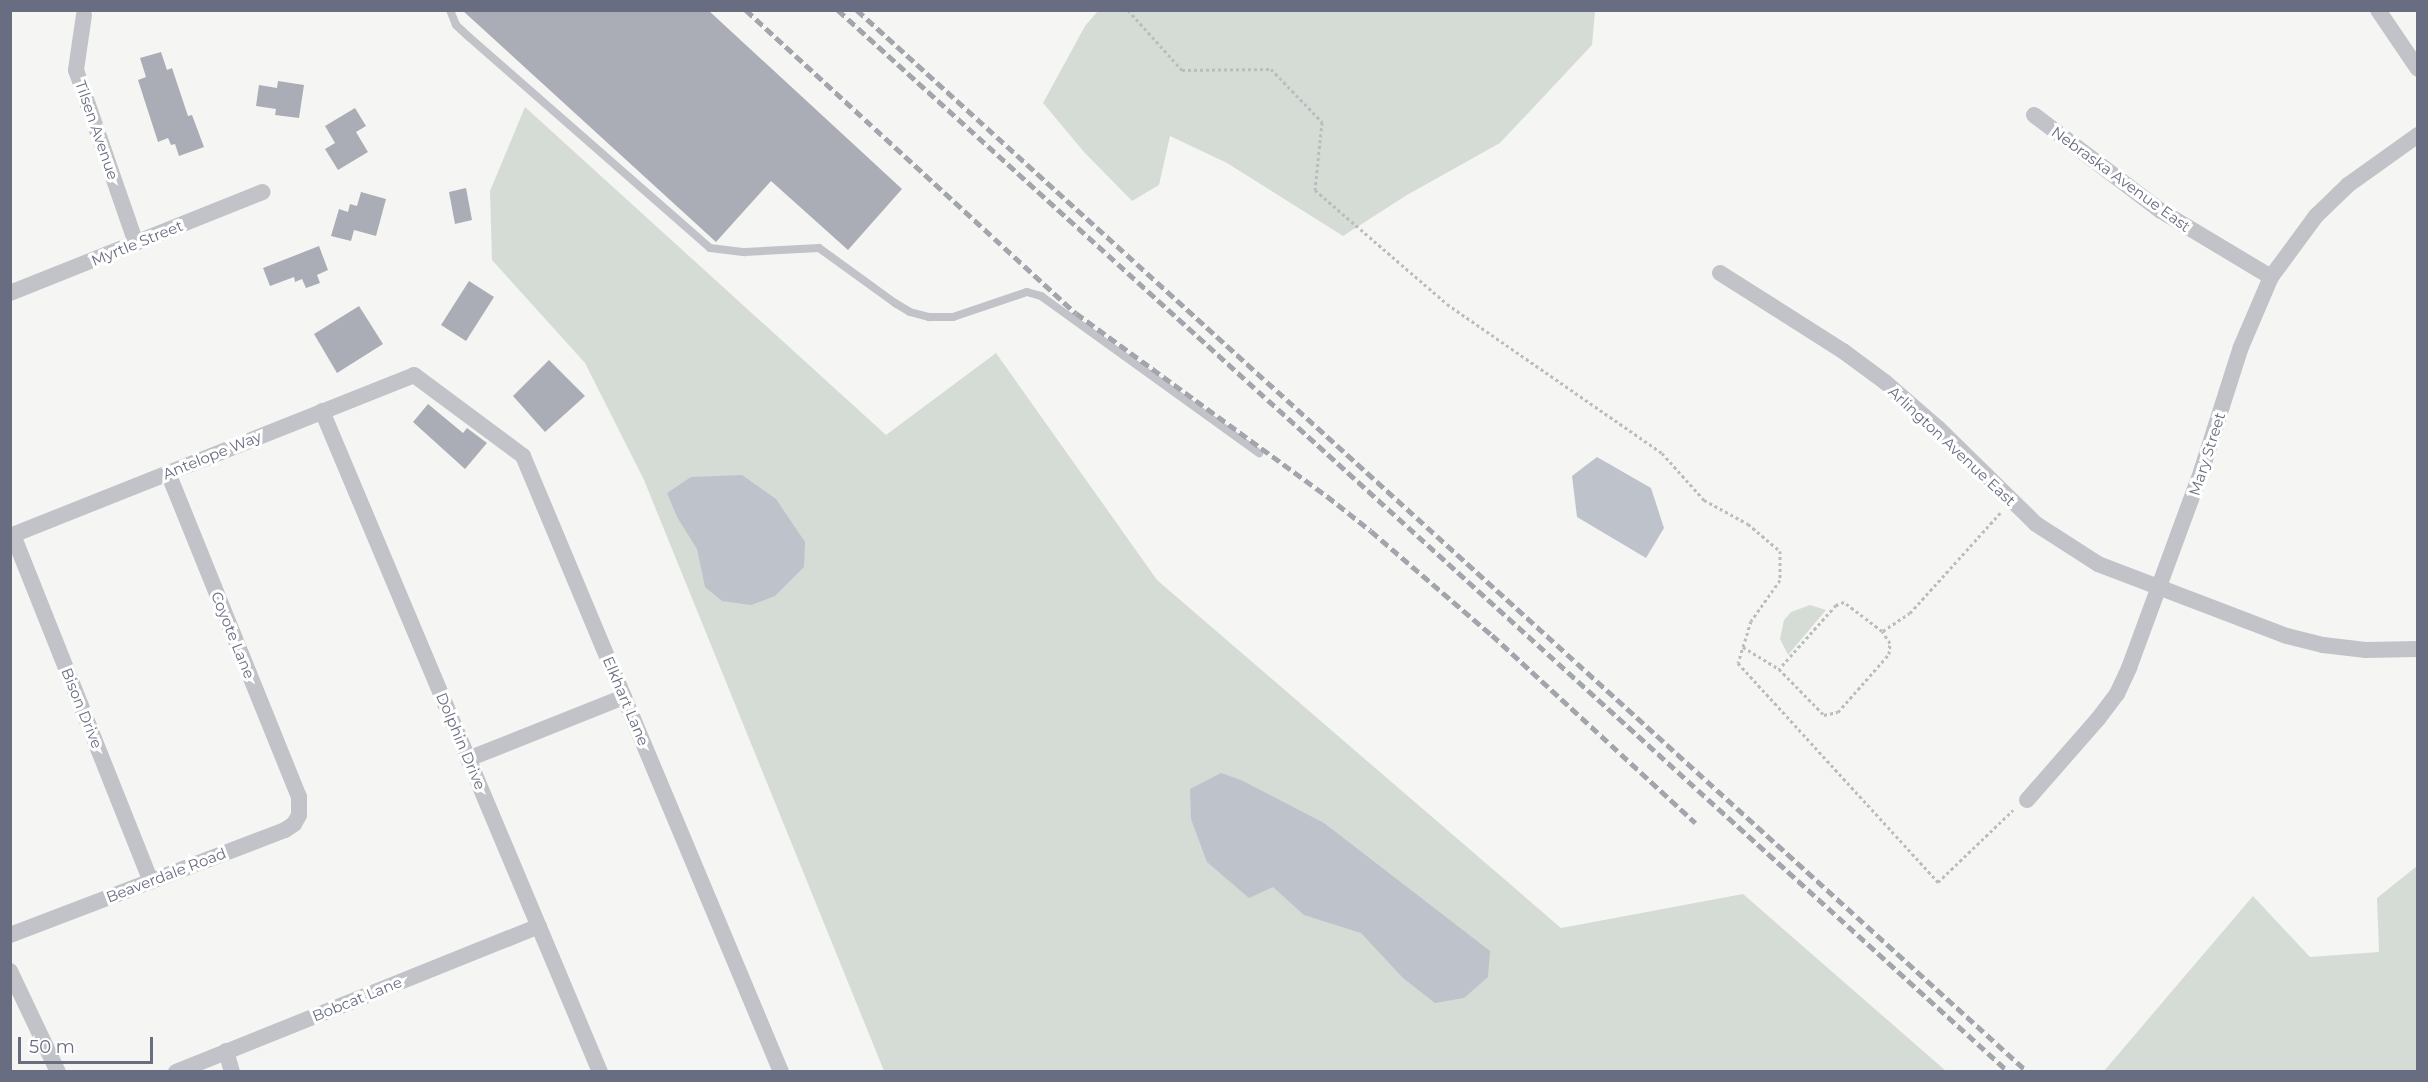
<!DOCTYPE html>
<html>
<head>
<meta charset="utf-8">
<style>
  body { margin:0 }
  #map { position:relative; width:2428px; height:1082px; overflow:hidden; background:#f5f6f3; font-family:Montserrat,sans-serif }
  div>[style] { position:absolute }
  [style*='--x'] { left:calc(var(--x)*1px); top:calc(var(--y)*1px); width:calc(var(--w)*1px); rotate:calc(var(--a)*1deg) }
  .green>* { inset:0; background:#d5dcd6 }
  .water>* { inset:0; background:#bec2ca }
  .building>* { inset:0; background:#abadb6 }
  .path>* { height:3px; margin-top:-1.5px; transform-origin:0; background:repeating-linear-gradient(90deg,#bbbcbf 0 3px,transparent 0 6px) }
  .service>* { height:8px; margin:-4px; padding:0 4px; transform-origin:4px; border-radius:4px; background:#c2c3c8 }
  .minor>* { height:16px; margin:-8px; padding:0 8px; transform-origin:8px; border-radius:8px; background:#c2c3c8 }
  .rail>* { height:4.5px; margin-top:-2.25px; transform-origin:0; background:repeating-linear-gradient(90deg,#a3a5ac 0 9px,transparent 0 13.5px) }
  span { translate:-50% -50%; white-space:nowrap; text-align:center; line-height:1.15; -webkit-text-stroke:6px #fff; paint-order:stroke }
  .street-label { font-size:15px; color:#686d81 }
  .frame { position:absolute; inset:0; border:12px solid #686d81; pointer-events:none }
  .scale { position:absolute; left:18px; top:1037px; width:135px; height:27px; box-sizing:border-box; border:3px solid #686d81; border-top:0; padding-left:8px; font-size:18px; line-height:21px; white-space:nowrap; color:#686d81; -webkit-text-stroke:4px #fff; paint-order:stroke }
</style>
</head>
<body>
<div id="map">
  <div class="green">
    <div style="clip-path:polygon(1098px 11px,1098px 10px,1595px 11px,1592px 45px,1500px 143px,1407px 195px,1343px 236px,1227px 163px,1170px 136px,1159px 185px,1132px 201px,1084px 152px,1043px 103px,1085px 26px)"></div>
    <div style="clip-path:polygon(525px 107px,886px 435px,996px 353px,1157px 580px,1561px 928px,1743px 894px,1946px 1071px,884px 1071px,644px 480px,585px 363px,492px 260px,490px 191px)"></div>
    <div style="clip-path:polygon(1810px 605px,1826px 610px,1788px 655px,1780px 639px,1784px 620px,1791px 612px)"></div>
    <div style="clip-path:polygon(2417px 866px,2417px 1071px,2104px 1071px,2253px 896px,2310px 957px,2379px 952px,2377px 898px)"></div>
  </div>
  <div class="water">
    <div style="clip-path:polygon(1597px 457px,1651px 488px,1664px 528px,1646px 558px,1577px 517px,1572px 476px)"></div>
    <div style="clip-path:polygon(742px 475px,776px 499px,805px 542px,804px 567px,775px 596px,751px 605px,722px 601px,705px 587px,697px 549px,677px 517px,667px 493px,691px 477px)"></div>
    <div style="clip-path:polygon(1221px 773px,1241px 780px,1324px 823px,1490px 951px,1488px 977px,1464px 998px,1435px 1003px,1403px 978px,1361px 933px,1304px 915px,1273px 887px,1249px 898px,1207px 862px,1191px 819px,1190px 789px)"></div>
  </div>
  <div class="building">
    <div style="clip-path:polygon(462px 10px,708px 10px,902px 189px,848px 250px,771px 181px,716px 242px)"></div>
    <div style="clip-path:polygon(161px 52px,167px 70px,172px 68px,188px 116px,192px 115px,204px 147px,179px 156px,175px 144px,171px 145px,168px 138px,158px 142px,138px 80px,146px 77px,140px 58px)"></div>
    <div style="clip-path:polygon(278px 81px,304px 85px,299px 118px,275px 115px,276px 109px,256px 106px,259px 85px,277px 88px)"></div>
    <div style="clip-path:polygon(355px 108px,366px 126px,356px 132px,368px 152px,338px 170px,325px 149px,335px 143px,325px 126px)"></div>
    <div style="clip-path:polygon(466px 188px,472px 220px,455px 224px,449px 192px)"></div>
    <div style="clip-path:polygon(361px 192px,386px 199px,376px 236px,354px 230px,351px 241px,331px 236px,339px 209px,348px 212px,350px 204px,357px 206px)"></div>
    <div style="clip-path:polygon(319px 246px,328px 270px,317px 275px,320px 283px,306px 288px,302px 279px,295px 282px,294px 277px,270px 286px,263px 268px)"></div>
    <div style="clip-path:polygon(469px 281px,494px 297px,466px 341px,441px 325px)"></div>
    <div style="clip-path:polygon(359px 306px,383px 344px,337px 373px,314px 334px)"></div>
    <div style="clip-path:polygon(549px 360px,585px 396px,545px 432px,513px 396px)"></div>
    <div style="clip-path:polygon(428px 404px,463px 433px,467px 428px,487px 443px,465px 469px,413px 422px)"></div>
  </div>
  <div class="path">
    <div style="--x:1128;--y:10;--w:81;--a:48"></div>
    <div style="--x:1182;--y:70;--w:89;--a:-0.6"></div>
    <div style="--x:1271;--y:69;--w:74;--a:46.1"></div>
    <div style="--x:1322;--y:122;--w:68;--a:95.9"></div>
    <div style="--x:1315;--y:190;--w:174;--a:40.8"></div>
    <div style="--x:1447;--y:304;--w:262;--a:34.7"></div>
    <div style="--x:1662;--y:453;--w:63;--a:48.2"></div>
    <div style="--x:1704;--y:500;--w:50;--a:28.6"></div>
    <div style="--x:1748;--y:524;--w:42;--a:40.2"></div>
    <div style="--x:1780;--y:551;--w:29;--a:90"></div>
    <div style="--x:1780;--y:580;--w:50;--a:125.3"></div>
    <div style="--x:1751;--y:621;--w:44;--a:107.2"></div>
    <div style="--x:1738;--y:663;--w:297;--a:47.6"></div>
    <div style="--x:1938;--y:882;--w:104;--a:-43.8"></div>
    <div style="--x:1883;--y:631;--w:32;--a:-34"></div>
    <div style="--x:1910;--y:613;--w:135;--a:-48"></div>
    <div style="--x:1743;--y:647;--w:42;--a:31.4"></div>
    <div style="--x:1779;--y:669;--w:64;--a:45.6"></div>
    <div style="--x:1824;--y:715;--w:14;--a:-12"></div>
    <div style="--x:1838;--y:712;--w:77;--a:-48.7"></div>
    <div style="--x:1889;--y:654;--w:11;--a:-85"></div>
    <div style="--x:1890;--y:643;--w:14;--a:-124"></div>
    <div style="--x:1882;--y:631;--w:48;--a:-142.7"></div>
    <div style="--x:1844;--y:602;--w:9;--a:159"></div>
    <div style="--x:1836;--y:605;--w:86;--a:131.7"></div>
  </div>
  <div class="service">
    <div style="--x:450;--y:10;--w:16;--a:68"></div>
    <div style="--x:456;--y:25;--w:18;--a:43"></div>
    <div style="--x:469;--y:37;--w:320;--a:41.2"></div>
    <div style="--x:710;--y:248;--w:35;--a:7"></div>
    <div style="--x:745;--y:252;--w:74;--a:-3.1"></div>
    <div style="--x:819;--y:248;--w:94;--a:35.9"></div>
    <div style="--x:895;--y:303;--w:17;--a:31"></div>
    <div style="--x:910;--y:312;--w:20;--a:15"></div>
    <div style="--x:929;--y:317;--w:24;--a:0"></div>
    <div style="--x:953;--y:317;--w:78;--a:-18.7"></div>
    <div style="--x:1027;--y:292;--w:15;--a:16"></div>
    <div style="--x:1041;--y:296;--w:269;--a:35.8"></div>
  </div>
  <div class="minor">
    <div style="--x:2378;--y:10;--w:71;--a:55.9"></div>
    <div style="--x:84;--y:15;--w:56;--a:98.3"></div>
    <div style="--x:76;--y:70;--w:183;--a:70.9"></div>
    <div style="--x:2034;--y:115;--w:159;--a:37.1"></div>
    <div style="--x:2161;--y:211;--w:128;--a:31"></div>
    <div style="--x:1720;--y:273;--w:146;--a:32.4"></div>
    <div style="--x:1843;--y:351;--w:52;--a:36.4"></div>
    <div style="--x:1885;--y:382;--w:70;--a:41"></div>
    <div style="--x:1938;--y:428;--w:137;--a:44.4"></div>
    <div style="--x:2036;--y:524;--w:74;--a:32.8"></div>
    <div style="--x:2098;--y:564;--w:202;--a:20.9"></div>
    <div style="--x:2287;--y:636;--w:37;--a:14"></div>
    <div style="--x:2323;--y:645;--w:43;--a:6.6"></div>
    <div style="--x:2366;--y:650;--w:52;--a:-1.1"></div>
    <div style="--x:10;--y:293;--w:272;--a:-21.8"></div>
    <div style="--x:322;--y:411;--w:717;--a:67.19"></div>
    <div style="--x:13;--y:535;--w:373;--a:68.3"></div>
    <div style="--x:10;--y:536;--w:435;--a:-21.7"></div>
    <div style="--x:414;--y:375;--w:136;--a:36.6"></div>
    <div style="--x:523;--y:456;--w:668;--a:67.27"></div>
    <div style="--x:468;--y:759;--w:168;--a:-21.7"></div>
    <div style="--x:2027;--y:800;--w:108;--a:-48.8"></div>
    <div style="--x:2098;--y:719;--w:31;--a:-53"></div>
    <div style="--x:2117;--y:694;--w:29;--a:-65"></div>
    <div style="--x:2129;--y:668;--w:209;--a:-69.8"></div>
    <div style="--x:2201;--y:472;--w:131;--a:-72.3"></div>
    <div style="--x:2241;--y:347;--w:76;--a:-66.8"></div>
    <div style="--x:2271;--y:277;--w:76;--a:-53.6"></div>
    <div style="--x:2316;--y:216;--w:45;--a:-44.1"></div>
    <div style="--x:2348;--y:185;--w:86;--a:-35.5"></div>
    <div style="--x:10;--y:935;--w:294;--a:-20.9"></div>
    <div style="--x:285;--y:830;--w:11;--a:-34"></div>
    <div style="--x:294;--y:824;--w:10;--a:-61"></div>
    <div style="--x:299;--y:815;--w:18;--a:-90"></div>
    <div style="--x:299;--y:797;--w:349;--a:-112"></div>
    <div style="--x:10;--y:971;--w:112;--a:64.6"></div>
    <div style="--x:226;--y:1051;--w:22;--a:74"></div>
    <div style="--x:176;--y:1072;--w:391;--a:-21.9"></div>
  </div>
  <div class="rail">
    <div style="--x:746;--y:10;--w:448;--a:42.6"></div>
    <div style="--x:1076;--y:313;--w:311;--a:36.1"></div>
    <div style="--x:1327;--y:496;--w:56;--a:38.5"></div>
    <div style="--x:1371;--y:531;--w:160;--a:40.7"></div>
    <div style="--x:1492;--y:635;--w:277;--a:42.7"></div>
    <div style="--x:838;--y:10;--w:1581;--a:42.21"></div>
    <div style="--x:857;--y:10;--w:1581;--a:42.21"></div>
  </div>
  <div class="street-label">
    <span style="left:97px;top:130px;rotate:71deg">Tilsen Avenue</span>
    <span style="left:2121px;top:179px;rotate:36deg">Nebraska Avenue East</span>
    <span style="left:137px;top:243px;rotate:-22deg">Myrtle Street</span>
    <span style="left:1952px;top:446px;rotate:43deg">Arlington Avenue East</span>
    <span style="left:2207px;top:454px;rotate:-72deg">Mary Street</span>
    <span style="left:212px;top:455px;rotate:-22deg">Antelope Way</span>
    <span style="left:233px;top:635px;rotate:68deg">Coyote Lane</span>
    <span style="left:626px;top:701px;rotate:67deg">Elkhart Lane</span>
    <span style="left:82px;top:708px;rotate:68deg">Bison Drive</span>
    <span style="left:461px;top:741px;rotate:67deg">Dolphin Drive</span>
    <span style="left:166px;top:875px;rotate:-21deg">Beaverdale Road</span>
    <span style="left:357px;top:999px;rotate:-22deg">Bobcat Lane</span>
  </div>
  <div class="frame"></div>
  <div class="scale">50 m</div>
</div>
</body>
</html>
